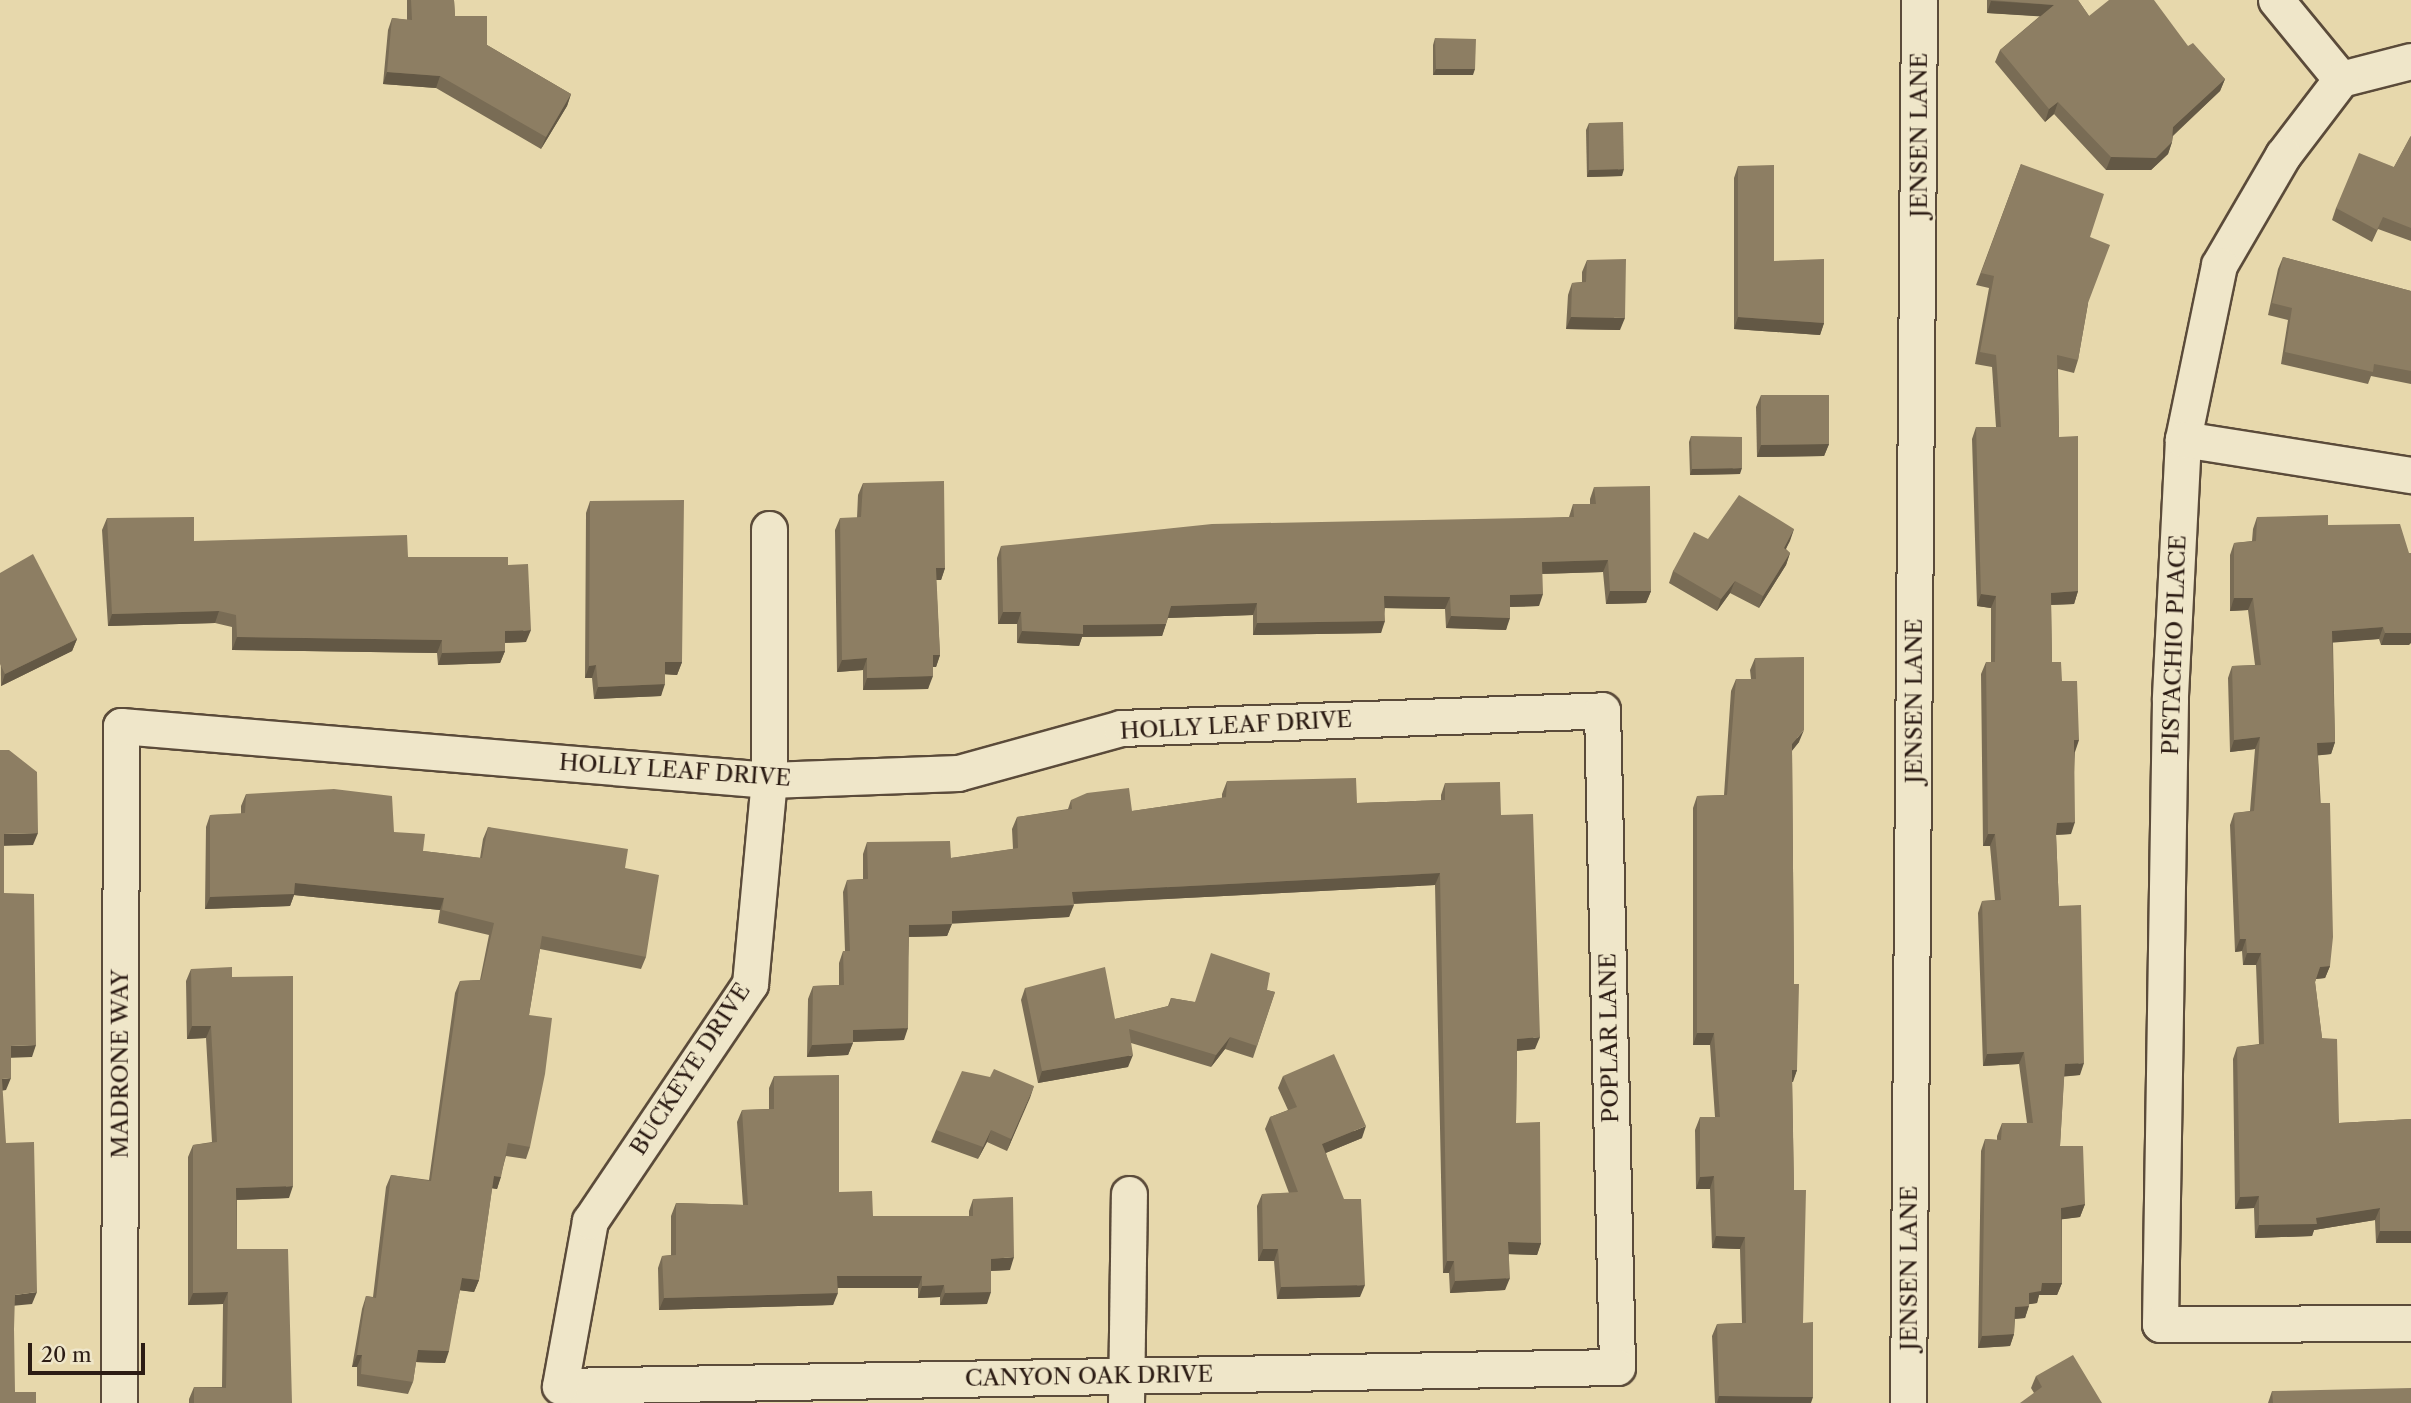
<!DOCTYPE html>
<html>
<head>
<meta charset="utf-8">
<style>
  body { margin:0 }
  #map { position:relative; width:2411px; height:1403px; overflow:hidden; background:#e7d8ac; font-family:"Libre Caslon Text",serif }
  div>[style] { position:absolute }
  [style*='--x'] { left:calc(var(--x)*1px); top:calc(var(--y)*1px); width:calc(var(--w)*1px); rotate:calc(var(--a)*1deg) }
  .roads { filter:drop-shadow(2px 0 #5b4b3a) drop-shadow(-2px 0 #5b4b3a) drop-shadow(0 2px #5b4b3a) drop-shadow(0 -2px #5b4b3a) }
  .minor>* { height:35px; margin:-17.5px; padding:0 17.5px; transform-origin:17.5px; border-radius:17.5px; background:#efe6c9 }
  .wall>* { inset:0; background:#796c55 }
  .shaded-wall>* { inset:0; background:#635845 }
  .building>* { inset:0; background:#8d7e63 }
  span { translate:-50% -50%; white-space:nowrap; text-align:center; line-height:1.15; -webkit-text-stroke:5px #efe6c9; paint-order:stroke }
  .street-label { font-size:23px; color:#2c1c14 }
  .scale { position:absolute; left:28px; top:1343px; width:117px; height:32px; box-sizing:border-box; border:4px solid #2c1c14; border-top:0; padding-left:9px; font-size:21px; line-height:24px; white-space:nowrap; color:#2c1c14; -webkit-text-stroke:5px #efe6c9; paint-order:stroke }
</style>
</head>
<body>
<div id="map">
  <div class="roads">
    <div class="minor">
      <div style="--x:2276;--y:0;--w:102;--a:50.6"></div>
      <div style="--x:2411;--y:61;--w:72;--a:165.6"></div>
      <div style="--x:2341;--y:79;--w:96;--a:127.3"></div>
      <div style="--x:2283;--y:155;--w:127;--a:120.2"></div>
      <div style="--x:2219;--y:265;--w:178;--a:101.7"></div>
      <div style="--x:2183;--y:439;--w:261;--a:92.9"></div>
      <div style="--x:2170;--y:700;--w:624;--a:90.92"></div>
      <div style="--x:2160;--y:1324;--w:251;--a:-0.2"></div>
      <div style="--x:2183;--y:439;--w:231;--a:9"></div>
      <div style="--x:119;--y:1403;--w:677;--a:-89.83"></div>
      <div style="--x:121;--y:726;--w:650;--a:4.76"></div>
      <div style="--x:769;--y:780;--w:189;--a:-2.1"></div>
      <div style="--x:958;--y:773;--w:169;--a:-15.4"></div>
      <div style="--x:1121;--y:728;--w:481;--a:-2.1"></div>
      <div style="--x:1602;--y:710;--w:657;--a:88.69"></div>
      <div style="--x:1617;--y:1367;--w:1057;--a:178.97"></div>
      <div style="--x:560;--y:1386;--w:168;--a:-79.7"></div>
      <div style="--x:590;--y:1221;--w:286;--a:-56"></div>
      <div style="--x:750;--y:984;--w:205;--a:-84.7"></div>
      <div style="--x:769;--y:780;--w:251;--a:-90"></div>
      <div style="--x:1126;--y:1403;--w:209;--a:-89.2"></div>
      <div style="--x:1908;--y:1403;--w:1403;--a:-89.55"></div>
    </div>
  </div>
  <div class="wall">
    <div style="clip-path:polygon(407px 0,454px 0,455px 16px,487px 45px,571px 94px,567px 106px,541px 149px,436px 88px,383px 84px,388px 30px,392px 18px,407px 20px)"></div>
    <div style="clip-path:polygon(1987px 0,2078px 0,2089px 16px,2188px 46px,2225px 79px,2220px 91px,2173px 136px,2172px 142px,2168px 154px,2151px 170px,2106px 170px,2054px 114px,2045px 122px,1995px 62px,2000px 50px,2040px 16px,1987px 13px)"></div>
    <div style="clip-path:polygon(1435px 38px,1473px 75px,1433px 75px,1433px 45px)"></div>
    <div style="clip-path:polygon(1589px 123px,1622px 176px,1587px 177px,1586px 130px)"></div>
    <div style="clip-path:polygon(2411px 136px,2411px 241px,2378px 229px,2372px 242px,2332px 220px,2336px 208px,2394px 167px)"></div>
    <div style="clip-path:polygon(2021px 164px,2090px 237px,2088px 304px,2078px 360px,2074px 373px,2058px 369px,2059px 437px,2078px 591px,2074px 604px,2051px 605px,2052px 662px,2062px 681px,2075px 752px,2071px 834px,2056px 835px,2059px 906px,2080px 1075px,2064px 1076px,2060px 1146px,2085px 1204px,2080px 1217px,2062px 1219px,2062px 1283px,2057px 1295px,2039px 1295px,2037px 1303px,2029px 1304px,2025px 1318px,2015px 1319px,2014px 1334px,2010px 1346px,1978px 1348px,1981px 1151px,1985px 1139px,1997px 1140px,1997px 1136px,2002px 1123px,2027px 1123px,2019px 1064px,1983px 1066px,1978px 913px,1982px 901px,1995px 900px,1990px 846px,1983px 846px,1981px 674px,1986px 662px,1991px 662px,1991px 608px,1977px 606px,1972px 439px,1976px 427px,1996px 427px,1992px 367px,1975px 364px,1989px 288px,1976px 285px)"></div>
    <div style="clip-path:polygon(1738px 166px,1774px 261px,1824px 323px,1820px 335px,1734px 329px,1734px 178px)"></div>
    <div style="clip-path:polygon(2283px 257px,2411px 291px,2411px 384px,2371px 376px,2368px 384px,2281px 364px,2288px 320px,2268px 315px,2278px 269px)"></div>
    <div style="clip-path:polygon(1587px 260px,1620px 330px,1566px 329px,1568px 295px,1572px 283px,1582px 282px,1582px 272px)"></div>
    <div style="clip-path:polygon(1761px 395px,1829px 444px,1824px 456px,1757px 457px,1756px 407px)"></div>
    <div style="clip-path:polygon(1691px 436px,1740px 474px,1690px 475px,1689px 442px)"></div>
    <div style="clip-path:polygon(863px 483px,945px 568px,941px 580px,936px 580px,940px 655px,936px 667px,933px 667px,928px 689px,863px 690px,863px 670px,837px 672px,835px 530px,840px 518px,857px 518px,858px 495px)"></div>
    <div style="clip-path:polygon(1594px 487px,1651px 591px,1646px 603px,1606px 604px,1603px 572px,1542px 574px,1539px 606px,1510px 607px,1506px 630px,1446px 628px,1445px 609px,1385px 608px,1381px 633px,1253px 635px,1253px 615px,1168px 618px,1162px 636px,1082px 637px,1079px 646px,1017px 643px,1017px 624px,998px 624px,997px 558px,1001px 546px,1569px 517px,1573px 504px,1590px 504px,1590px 499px)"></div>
    <div style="clip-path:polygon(590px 501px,682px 662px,677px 675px,665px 674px,661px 696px,594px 699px,592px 678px,585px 678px,586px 513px)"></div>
    <div style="clip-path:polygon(2257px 517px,2328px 525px,2409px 645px,2381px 645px,2379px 639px,2333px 642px,2335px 742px,2331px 754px,2318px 755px,2330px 966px,2325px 978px,2316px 979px,2315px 982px,2322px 1038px,2339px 1123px,2411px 1119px,2411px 1243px,2376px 1243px,2375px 1220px,2314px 1230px,2312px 1236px,2255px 1238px,2254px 1208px,2235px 1209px,2233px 1059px,2237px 1047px,2259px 1044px,2256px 965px,2243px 965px,2242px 951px,2235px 952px,2230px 825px,2234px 813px,2250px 811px,2255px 749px,2230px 752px,2228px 678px,2232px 666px,2255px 665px,2248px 610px,2230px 611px,2230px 555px,2234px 543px,2252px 541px,2253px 529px)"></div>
    <div style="clip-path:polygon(107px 518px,194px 541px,508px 565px,526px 642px,505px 643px,505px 651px,500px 663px,438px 665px,437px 653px,232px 650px,232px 627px,215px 623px,108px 626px,102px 530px)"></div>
    <div style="clip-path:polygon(1794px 529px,1786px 549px,1790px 553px,1786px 565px,1759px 608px,1730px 593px,1717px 611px,1669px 583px,1673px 571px,1708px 539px)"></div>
    <div style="clip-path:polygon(0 573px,77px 639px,72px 651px,1px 686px)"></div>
    <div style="clip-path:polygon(1755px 658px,1799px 742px,1792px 750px,1794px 984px,1797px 1070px,1792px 1082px,1794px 1190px,1803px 1323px,1811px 1403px,1715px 1403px,1712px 1336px,1717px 1324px,1742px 1323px,1740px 1249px,1712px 1248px,1710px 1189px,1696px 1189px,1695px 1130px,1700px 1117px,1715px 1117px,1710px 1045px,1693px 1045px,1693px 808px,1697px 796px,1724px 795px,1731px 691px,1736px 679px,1751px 679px,1750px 670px)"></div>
    <div style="clip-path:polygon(1227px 781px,1357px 803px,1441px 800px,1441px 795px,1445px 783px,1501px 815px,1535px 1049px,1517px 1051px,1516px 1123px,1541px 1243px,1537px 1255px,1509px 1254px,1505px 1290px,1450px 1293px,1449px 1273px,1443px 1273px,1435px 885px,1073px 904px,1069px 917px,952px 923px,947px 936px,909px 937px,904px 1040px,853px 1042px,848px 1055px,807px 1057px,808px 999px,813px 986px,839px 985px,839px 963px,843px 951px,845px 951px,843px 892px,847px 880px,863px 879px,863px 854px,867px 842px,951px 858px,1013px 849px,1012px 829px,1017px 817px,1068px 809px,1071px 800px,1132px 811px,1222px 798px,1222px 794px)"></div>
    <div style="clip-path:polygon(246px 794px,394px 832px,423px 851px,480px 858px,483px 839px,488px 827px,625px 868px,646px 957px,641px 969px,540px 949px,529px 1015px,530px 1147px,526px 1159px,506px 1156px,497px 1189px,492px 1188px,479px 1280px,474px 1292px,460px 1290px,445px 1363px,416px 1362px,413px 1382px,408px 1394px,357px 1386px,357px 1367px,352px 1367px,362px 1309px,366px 1296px,373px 1297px,386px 1187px,391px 1175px,429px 1180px,455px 993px,460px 981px,480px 980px,489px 935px,438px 923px,440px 910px,294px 895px,290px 906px,205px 909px,206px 827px,210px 815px,241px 814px,241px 806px)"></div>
    <div style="clip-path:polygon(191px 969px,232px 977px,289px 1198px,237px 1200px,237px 1249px,292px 1403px,189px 1403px,189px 1399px,194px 1387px,222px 1387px,223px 1304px,188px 1305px,188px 1157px,193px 1145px,212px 1142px,206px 1038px,187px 1039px,186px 981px)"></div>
    <div style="clip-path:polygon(1025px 988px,1115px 1019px,1168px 1006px,1171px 998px,1194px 1002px,1267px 990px,1275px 992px,1253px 1058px,1225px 1049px,1211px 1067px,1131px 1043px,1128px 1067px,1038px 1083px,1021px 1000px)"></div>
    <div style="clip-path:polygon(774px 1076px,839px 1192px,873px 1216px,969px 1216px,969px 1211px,973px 1199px,1010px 1270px,991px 1271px,987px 1304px,940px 1305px,940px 1297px,918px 1298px,918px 1288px,838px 1288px,833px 1305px,659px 1310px,658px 1268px,662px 1256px,671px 1255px,671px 1216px,676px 1203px,743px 1205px,737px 1122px,742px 1110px,769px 1109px,769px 1088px)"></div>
    <div style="clip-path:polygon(1283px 1076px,1362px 1138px,1326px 1153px,1360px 1297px,1277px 1299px,1274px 1261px,1258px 1261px,1257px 1206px,1262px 1194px,1289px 1193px,1265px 1129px,1270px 1117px,1288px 1110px,1278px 1088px)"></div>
    <div style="clip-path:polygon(1034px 1086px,1007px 1151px,987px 1142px,978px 1159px,931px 1142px,936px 1130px)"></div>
    <div style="clip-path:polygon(2036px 1376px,2102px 1403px,2034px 1393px,2031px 1388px)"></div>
    <div style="clip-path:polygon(2272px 1391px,2411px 1403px,2268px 1403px)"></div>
  </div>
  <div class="shaded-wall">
    <div style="clip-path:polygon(1991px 1px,2054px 5px,2049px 17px,1987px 13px)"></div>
    <div style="clip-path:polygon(1436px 69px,1475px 69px,1473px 75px,1433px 75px)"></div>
    <div style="clip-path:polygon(387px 72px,440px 76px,436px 88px,383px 84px)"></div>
    <div style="clip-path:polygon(2225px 79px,2220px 91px,2169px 139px,2173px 127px)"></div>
    <div style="clip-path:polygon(571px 94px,567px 106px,541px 149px,546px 137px)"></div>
    <div style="clip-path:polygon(2058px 102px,2054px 114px,2045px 122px,2049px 109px)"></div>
    <div style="clip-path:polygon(2172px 142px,2168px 154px,2151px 170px,2106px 170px,2111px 157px)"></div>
    <div style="clip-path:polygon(1624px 169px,1622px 176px,1587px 177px,1589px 170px)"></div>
    <div style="clip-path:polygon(1571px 317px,1625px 318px,1620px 330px,1566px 329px)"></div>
    <div style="clip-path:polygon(1738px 317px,1824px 323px,1820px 335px,1734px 329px)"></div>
    <div style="clip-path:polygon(1829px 444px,1824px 456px,1757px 457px,1761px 445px)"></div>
    <div style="clip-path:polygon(1742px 468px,1740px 474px,1690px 475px,1692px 469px)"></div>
    <div style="clip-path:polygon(1794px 529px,1790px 541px,1780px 560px,1784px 548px)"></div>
    <div style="clip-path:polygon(1790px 553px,1786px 565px,1759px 608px,1763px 596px)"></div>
    <div style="clip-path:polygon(1608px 560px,1603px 572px,1538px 574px,1542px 562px)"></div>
    <div style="clip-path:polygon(936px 568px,945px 568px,941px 580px,931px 580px)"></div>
    <div style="clip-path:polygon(1735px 581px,1730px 593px,1717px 611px,1721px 599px)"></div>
    <div style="clip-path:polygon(1610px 591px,1651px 591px,1646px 603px,1606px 604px)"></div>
    <div style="clip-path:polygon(2078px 591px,2074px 604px,2047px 605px,2051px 593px)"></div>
    <div style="clip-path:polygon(1543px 594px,1539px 606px,1505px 607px,1510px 595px)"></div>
    <div style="clip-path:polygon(1981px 594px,1996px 596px,1991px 608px,1977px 606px)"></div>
    <div style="clip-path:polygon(1384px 596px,1450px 597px,1445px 609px,1380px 608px)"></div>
    <div style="clip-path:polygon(2234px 598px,2253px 598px,2248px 610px,2230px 611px)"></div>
    <div style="clip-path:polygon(1257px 603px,1253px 615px,1166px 618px,1171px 606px)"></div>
    <div style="clip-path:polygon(219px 611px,215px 623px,108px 626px,112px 614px)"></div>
    <div style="clip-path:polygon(1003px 612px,1021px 612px,1017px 624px,998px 624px)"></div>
    <div style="clip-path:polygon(1451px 616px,1510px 618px,1506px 630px,1446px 628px)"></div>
    <div style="clip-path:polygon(1385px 621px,1381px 633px,1253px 635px,1257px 623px)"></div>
    <div style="clip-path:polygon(1166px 624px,1162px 636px,1082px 637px,1079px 646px,1017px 643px,1022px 631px,1083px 625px)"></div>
    <div style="clip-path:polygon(2383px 627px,2379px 639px,2328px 643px,2332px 631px)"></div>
    <div style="clip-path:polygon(531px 630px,526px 642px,500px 643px,505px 631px)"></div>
    <div style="clip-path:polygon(2385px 633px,2411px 633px,2411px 643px,2409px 645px,2381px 645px)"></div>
    <div style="clip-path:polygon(237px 637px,442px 640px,437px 653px,232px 650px)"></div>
    <div style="clip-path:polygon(77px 639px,72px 651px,1px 686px,5px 674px)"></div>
    <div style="clip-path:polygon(505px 651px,500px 663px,438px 665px,442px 653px)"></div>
    <div style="clip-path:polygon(933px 655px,940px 655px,936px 667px,928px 667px)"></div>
    <div style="clip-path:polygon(867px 658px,863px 670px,837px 672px,842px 660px)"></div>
    <div style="clip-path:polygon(665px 662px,682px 662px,677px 675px,660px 674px)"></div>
    <div style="clip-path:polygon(596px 665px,592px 678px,585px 678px,589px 666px)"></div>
    <div style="clip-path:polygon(933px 676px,928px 689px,863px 690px,867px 678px)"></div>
    <div style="clip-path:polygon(665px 684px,661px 696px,594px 699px,598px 687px)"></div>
    <div style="clip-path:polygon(1804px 730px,1799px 742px,1788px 756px,1792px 744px)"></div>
    <div style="clip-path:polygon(2260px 737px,2255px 749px,2230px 752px,2234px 740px)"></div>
    <div style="clip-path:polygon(2074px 740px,2079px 740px,2075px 752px,2069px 752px)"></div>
    <div style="clip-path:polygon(2335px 742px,2331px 754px,2313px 756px,2317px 743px)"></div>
    <div style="clip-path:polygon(2075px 822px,2071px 834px,2053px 835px,2057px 823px)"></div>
    <div style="clip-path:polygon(38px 833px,33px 845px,0 846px,4px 834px)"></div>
    <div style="clip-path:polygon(1988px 834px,1995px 834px,1990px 846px,1983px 846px)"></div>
    <div style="clip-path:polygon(1440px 873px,1435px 885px,1067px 904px,1072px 892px)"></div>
    <div style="clip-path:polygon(295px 883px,444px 898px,440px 910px,294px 895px,290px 906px,205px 909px,210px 897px)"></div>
    <div style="clip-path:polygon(1074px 905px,1069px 917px,947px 924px,952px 911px)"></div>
    <div style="clip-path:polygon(952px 924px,947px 936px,904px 937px,909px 925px)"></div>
    <div style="clip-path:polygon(2240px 939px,2246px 939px,2242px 951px,2235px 952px)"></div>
    <div style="clip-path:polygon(2247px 953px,2261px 953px,2256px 965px,2243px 965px)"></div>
    <div style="clip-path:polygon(2330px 966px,2325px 978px,2315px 979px,2320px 967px)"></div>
    <div style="clip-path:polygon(192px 1026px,211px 1026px,206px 1038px,187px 1039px)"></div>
    <div style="clip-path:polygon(908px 1028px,904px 1040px,849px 1042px,853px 1030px)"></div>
    <div style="clip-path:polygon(1697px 1033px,1714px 1033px,1710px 1045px,1693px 1045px)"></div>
    <div style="clip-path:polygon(1230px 1037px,1225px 1049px,1211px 1067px,1216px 1055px)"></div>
    <div style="clip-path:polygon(1540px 1037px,1535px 1049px,1513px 1051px,1517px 1039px)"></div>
    <div style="clip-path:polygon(853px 1043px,848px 1055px,807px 1057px,812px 1045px)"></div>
    <div style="clip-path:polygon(36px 1045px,32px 1057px,6px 1058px,11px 1046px)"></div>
    <div style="clip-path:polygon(2024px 1052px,2019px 1064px,1983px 1066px,1987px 1054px)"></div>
    <div style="clip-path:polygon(1133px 1055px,1128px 1067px,1038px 1083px,1042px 1071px)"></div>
    <div style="clip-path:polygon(2084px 1063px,2080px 1075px,2060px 1077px,2065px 1064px)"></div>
    <div style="clip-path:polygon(1792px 1070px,1797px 1070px,1793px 1082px,1788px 1082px)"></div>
    <div style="clip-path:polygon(11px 1078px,6px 1090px,0 1091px,2px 1079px)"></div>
    <div style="clip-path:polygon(1034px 1086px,1030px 1098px,1007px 1151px,1011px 1139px)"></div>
    <div style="clip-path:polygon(1366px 1126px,1362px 1138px,1318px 1156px,1322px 1144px)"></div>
    <div style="clip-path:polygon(991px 1130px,987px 1142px,978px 1159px,983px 1147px)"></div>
    <div style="clip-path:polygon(494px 1176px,501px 1177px,497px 1189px,490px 1188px)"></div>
    <div style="clip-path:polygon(1714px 1176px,1710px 1189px,1696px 1189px,1700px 1177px)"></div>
    <div style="clip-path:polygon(293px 1186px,289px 1198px,232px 1200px,236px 1188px)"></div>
    <div style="clip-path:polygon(2259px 1196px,2254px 1208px,2235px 1209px,2240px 1197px)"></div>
    <div style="clip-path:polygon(2085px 1204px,2080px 1217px,2057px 1220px,2061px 1208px)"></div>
    <div style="clip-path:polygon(2380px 1208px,2375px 1220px,2314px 1230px,2312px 1236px,2255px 1238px,2259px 1225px)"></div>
    <div style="clip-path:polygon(2380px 1231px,2411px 1231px,2411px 1243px,2376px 1243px)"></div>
    <div style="clip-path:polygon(1716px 1236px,1745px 1237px,1740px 1249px,1712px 1248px)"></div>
    <div style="clip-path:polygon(1508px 1242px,1541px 1243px,1537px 1255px,1504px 1254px)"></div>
    <div style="clip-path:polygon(1263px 1249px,1278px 1249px,1274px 1261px,1258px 1261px)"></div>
    <div style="clip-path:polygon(1014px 1257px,1010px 1270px,987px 1271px,991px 1259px)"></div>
    <div style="clip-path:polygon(1447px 1261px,1454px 1261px,1449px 1273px,1443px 1273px)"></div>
    <div style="clip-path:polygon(837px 1276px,922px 1276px,918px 1288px,833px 1288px)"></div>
    <div style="clip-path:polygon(462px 1278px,479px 1280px,474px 1292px,457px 1290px)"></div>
    <div style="clip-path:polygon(1510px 1278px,1505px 1290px,1450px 1293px,1455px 1281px)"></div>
    <div style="clip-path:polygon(2042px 1283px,2062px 1283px,2057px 1295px,2039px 1295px,2037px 1303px,2024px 1305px,2029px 1293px)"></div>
    <div style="clip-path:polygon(944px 1285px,940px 1297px,918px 1298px,922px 1286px)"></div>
    <div style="clip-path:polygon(1365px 1285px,1360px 1297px,1277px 1299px,1281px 1287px)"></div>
    <div style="clip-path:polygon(37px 1292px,32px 1304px,11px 1306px,15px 1295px)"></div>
    <div style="clip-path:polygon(228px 1292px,223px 1304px,188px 1305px,193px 1293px)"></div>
    <div style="clip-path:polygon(991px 1292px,987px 1304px,940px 1305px,945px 1293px)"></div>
    <div style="clip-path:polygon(838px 1293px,833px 1305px,659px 1310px,664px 1298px)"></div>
    <div style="clip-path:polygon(2029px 1306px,2025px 1318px,2010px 1319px,2015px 1307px)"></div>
    <div style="clip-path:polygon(2014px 1334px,2010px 1346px,1978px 1348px,1982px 1336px)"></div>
    <div style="clip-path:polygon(418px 1350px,449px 1351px,445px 1363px,414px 1362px)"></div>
    <div style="clip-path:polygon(357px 1355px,362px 1355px,357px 1367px,352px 1367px)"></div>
    <div style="clip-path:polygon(1719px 1396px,1813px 1397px,1811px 1403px,1717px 1403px)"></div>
  </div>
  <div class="building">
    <div style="clip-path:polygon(411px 0,454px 0,455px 16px,487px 16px,487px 45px,571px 94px,546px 137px,440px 76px,387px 72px,392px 18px,412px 20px)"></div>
    <div style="clip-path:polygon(1991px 0,2078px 0,2089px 16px,2109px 0,2154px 0,2188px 46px,2193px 43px,2225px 79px,2173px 127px,2172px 142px,2156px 158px,2111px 157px,2058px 102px,2049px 109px,2000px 50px,2054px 5px)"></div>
    <div style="clip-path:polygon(1435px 38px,1476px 39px,1475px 69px,1436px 69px)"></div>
    <div style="clip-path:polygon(1623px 122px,1624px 169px,1589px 170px,1589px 123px)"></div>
    <div style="clip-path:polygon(2411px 136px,2411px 228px,2383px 217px,2377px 230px,2336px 208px,2359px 153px,2394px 167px,2410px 137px)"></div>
    <div style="clip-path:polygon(2021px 164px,2104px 194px,2090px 237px,2110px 245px,2088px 303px,2078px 360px,2057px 355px,2059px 437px,2078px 436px,2078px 591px,2051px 593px,2052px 662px,2061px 662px,2062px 681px,2077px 681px,2079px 740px,2074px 740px,2075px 822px,2057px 823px,2056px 833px,2059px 906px,2081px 905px,2084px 1063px,2065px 1064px,2060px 1146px,2083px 1146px,2085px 1204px,2061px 1208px,2062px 1283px,2042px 1283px,2041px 1291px,2029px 1293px,2029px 1306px,2015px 1307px,2014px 1334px,1982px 1336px,1985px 1139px,2001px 1140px,2002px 1123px,2033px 1123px,2024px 1052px,1987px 1054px,1982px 901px,2001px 900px,1995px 834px,1988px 834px,1986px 662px,1995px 662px,1996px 596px,1981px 594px,1976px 427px,2001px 427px,1996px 355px,1980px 352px,1994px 276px,1981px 273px)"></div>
    <div style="clip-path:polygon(1774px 165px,1774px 261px,1824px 259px,1824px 323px,1738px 317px,1738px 166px)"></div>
    <div style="clip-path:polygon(2283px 257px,2411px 291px,2411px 371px,2374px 364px,2373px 372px,2285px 352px,2292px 308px,2272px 303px)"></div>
    <div style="clip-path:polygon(1626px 259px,1625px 318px,1571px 317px,1572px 283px,1586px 282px,1587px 260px)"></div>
    <div style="clip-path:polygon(1761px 395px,1829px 395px,1829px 444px,1761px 445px)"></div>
    <div style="clip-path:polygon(1691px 436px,1742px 437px,1742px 468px,1692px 469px)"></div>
    <div style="clip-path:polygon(944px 481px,945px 568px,936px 568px,940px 655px,933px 655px,933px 676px,867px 678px,867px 658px,842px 660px,840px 518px,861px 517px,863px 483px)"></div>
    <div style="clip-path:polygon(1650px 486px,1651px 591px,1610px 591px,1608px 560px,1542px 562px,1543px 594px,1510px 595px,1510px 618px,1451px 616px,1450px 597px,1384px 596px,1385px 621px,1257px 623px,1257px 603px,1171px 606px,1166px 624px,1083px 625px,1083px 634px,1022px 631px,1021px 612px,1003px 612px,1001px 546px,1212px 524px,1574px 517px,1573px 504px,1596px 504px,1594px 487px)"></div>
    <div style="clip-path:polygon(1739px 495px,1794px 529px,1784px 548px,1790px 553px,1763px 596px,1735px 581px,1721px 599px,1673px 571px,1694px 532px,1708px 539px)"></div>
    <div style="clip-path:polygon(684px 500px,682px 662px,665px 662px,665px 684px,598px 687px,596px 665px,589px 666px,590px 501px)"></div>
    <div style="clip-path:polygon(2328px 515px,2328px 525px,2400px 524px,2409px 553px,2411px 553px,2411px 633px,2385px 633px,2383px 627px,2332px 631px,2335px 742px,2317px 743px,2320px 803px,2330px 803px,2333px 937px,2330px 966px,2320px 967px,2315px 982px,2322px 1038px,2337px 1039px,2339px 1123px,2411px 1119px,2411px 1231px,2380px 1231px,2380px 1208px,2316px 1218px,2317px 1224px,2259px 1225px,2259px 1196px,2240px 1197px,2237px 1047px,2264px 1044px,2261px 953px,2247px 953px,2246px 939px,2240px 939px,2234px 813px,2254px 811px,2260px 737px,2234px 740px,2232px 666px,2261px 665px,2253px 598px,2234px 598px,2234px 543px,2256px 541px,2257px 517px)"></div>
    <div style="clip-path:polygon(194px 517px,194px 541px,407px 535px,408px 557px,508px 557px,508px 565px,528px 564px,531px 630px,505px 631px,505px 651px,442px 653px,442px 640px,237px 637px,236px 615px,219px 611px,112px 614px,107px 518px)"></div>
    <div style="clip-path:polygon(33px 554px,77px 639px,5px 674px,0 664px,0 573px)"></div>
    <div style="clip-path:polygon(1804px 657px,1804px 730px,1792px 744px,1794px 984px,1799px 984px,1797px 1070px,1792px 1070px,1794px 1190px,1806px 1190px,1803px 1323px,1813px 1322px,1813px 1397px,1719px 1396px,1717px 1324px,1746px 1323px,1745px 1237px,1716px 1236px,1714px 1176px,1700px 1177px,1700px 1117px,1720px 1117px,1714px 1033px,1697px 1033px,1697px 796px,1727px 795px,1736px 679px,1756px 679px,1755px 658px)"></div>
    <div style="clip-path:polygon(0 750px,9px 750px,37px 772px,38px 833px,4px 834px,4px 893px,34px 894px,36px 1045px,11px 1046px,11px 1078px,2px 1079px,6px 1143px,34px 1142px,37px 1292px,15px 1295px,14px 1329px,15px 1392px,36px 1392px,36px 1403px,0 1403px)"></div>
    <div style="clip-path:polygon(1356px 778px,1357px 803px,1445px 800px,1445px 783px,1500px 782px,1501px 815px,1533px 814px,1540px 1037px,1517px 1039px,1516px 1123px,1540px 1122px,1541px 1243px,1508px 1242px,1510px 1278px,1455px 1281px,1454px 1261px,1447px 1261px,1440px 873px,1072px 892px,1074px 905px,952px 911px,952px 924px,909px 925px,908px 1028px,853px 1030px,853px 1043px,812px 1045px,813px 986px,844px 985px,843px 951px,850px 951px,847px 880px,868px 879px,867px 842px,950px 841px,951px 858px,1018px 848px,1017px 817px,1072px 809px,1071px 800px,1087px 793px,1129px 788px,1132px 811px,1226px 797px,1227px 781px)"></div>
    <div style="clip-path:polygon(334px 789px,392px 796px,394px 832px,425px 834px,423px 851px,482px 858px,488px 827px,628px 849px,625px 868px,659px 875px,646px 957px,542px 936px,529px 1015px,552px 1018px,545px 1074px,530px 1147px,508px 1143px,501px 1177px,494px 1176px,479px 1280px,462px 1278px,449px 1351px,418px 1350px,413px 1382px,361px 1374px,362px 1355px,357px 1355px,366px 1296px,376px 1298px,391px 1175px,431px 1181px,460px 981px,481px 980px,494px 923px,442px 910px,444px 898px,295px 883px,294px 894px,210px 897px,210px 815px,245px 813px,246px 794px)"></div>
    <div style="clip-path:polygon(1211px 953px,1270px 973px,1267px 990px,1275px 992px,1257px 1046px,1230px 1037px,1216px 1055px,1129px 1029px,1133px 1055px,1042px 1071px,1025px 988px,1105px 967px,1115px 1019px,1169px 1006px,1171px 998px,1195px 1002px)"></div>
    <div style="clip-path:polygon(232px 967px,232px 977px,293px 976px,293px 1186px,236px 1188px,237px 1249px,288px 1249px,292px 1403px,194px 1403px,194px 1387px,226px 1388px,228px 1292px,193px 1293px,193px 1145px,217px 1142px,211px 1026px,192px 1026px,191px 969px)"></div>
    <div style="clip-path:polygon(1334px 1054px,1366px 1126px,1322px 1144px,1344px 1199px,1361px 1199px,1365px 1285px,1281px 1287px,1278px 1249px,1263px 1249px,1262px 1194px,1298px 1192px,1270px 1117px,1297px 1107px,1283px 1076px)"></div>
    <div style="clip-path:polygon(994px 1069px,1034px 1086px,1011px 1139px,991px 1130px,983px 1147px,936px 1130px,962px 1071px,990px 1077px)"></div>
    <div style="clip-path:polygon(839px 1075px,839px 1192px,872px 1191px,873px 1216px,973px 1216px,973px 1199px,1013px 1197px,1014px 1257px,991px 1259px,991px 1292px,945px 1293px,944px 1285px,922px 1286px,922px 1276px,837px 1276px,838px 1293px,664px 1298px,662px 1256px,676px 1255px,676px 1203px,748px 1205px,742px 1110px,774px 1109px,774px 1076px)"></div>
    <div style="clip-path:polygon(2073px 1355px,2102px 1403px,2020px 1403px,2042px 1387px,2036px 1376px)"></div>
    <div style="clip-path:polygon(2411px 1388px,2411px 1403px,2273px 1403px,2272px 1391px)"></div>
  </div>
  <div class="street-label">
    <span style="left:1919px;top:135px;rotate:-90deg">JENSEN LANE</span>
    <span style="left:2174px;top:645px;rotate:-88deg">PISTACHIO PLACE</span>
    <span style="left:1914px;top:701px;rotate:-90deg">JENSEN LANE</span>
    <span style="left:1236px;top:725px;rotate:-3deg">HOLLY LEAF DRIVE</span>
    <span style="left:675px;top:770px;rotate:4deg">HOLLY LEAF DRIVE</span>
    <span style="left:1609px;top:1038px;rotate:-91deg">POPLAR LANE</span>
    <span style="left:120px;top:1064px;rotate:-90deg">MADRONE WAY</span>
    <span style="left:690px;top:1069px;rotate:-57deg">BUCKEYE DRIVE</span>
    <span style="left:1909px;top:1268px;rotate:-90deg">JENSEN LANE</span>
    <span style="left:1089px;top:1376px;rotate:-1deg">CANYON OAK DRIVE</span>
  </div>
  <div class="scale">20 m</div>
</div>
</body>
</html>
